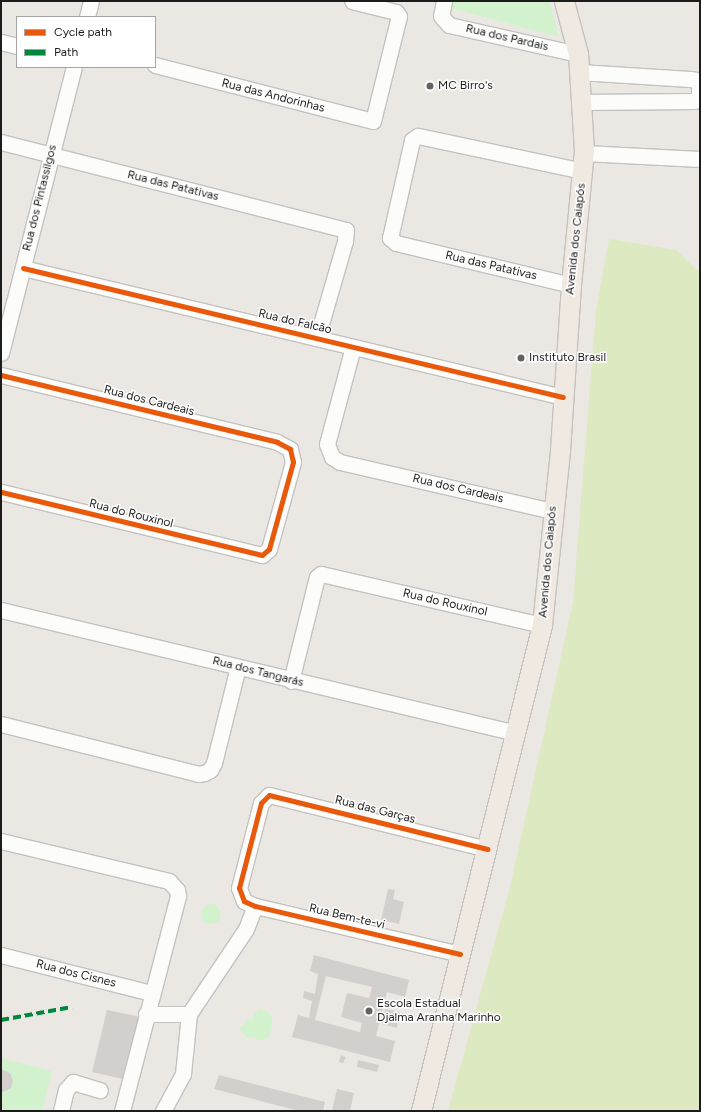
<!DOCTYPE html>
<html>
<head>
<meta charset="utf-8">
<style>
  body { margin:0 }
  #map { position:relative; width:701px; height:1112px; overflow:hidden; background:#ebe8e4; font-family:Figtree,sans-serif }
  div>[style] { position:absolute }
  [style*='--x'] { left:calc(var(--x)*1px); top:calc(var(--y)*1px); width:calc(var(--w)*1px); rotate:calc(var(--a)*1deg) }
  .grass>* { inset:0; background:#dce9c1 }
  .park>* { inset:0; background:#d2f2ce }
  .round { border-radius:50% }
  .building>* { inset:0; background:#d3cfcd }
  .roads { filter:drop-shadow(1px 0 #c3c2c0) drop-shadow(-1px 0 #c3c2c0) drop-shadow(0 1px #c3c2c0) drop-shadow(0 -1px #c3c2c0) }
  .minor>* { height:15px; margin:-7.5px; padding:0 7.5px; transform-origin:7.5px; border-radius:7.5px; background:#fcfcfb }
  .major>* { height:19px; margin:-9.5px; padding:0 9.5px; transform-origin:9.5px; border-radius:9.5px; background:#f0e9e2 }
  .quiet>* { height:4px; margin-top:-2px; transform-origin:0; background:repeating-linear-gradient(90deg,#00873e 0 8px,transparent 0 12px) }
  .cycleway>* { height:5px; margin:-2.5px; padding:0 2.5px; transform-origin:2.5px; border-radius:2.5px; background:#e8590c }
  .dots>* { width:11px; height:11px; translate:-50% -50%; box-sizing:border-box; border:2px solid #fff; border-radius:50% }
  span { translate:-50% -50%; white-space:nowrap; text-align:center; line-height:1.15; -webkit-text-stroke:3px #fff; paint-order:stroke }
  .street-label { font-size:12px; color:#1c1c1c }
  .poi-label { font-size:12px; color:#1c1c1c }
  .left { translate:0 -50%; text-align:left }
  .frame { position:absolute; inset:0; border:2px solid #1c1c1c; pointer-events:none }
  .legend { position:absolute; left:16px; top:16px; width:140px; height:52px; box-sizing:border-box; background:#fff; border:1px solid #a4a4a4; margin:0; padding:5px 7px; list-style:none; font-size:12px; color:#1c1c1c }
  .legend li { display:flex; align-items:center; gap:8px; height:20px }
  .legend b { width:20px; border:1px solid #a4a4a4 }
</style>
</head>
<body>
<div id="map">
  <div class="grass">
    <div style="clip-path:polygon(609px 239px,676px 250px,700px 273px,700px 1111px,448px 1111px,510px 887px,573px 602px,596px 311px)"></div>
  </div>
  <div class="park">
    <div style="clip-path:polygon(451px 1px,549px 1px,559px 37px,450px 8px)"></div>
    <div class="round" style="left:201px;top:904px;width:20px;height:20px"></div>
    <div style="clip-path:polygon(260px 1009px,267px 1011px,273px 1018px,269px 1037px,260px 1041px,254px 1037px,247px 1038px,239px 1029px,247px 1020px,253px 1019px,255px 1012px)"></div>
    <div style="clip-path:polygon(1px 1058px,52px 1071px,42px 1111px,1px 1111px)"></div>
  </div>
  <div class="building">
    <div style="clip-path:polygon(388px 889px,395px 890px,393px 899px,404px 902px,399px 924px,381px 920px)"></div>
    <div style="clip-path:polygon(evenodd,314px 955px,409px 980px,405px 997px,387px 992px,376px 1036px,395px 1041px,390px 1062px,292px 1037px,298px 1015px,309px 1018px,312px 1001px,303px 998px,304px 991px,315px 994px,318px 974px,310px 971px,314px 955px,326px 976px,372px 987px,369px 998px,347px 993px,341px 1017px,362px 1023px,360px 1032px,315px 1020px,326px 976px)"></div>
    <div style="clip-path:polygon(385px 1009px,400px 1012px,397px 1028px,382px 1024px)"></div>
    <div style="clip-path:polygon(107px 1010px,141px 1017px,127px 1080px,92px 1072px)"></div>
    <div style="clip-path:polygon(341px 1055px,346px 1057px,343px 1063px,339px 1062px)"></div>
    <div style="clip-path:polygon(358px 1060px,379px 1065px,377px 1072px,357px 1067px)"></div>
    <div style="clip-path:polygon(1px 1069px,10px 1073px,13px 1081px,11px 1088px,1px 1093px)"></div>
    <div style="clip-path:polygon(219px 1075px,325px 1102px,323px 1111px,299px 1111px,214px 1089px)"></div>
    <div style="clip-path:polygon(337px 1089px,354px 1093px,350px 1111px,332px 1111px)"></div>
  </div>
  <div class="roads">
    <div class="minor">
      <div style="--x:444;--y:1;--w:15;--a:101"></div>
      <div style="--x:441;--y:16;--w:12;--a:48"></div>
      <div style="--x:449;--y:25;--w:132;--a:12.7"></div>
      <div style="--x:87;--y:17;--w:16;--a:-76"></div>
      <div style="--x:1;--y:42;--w:16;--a:14"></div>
      <div style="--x:155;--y:65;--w:225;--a:14.4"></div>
      <div style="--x:373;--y:121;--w:108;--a:-76.1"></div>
      <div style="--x:399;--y:16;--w:5;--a:-127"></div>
      <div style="--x:396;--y:12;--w:45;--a:-166"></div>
      <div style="--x:579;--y:72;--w:111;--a:3.6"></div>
      <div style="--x:690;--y:79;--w:6;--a:9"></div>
      <div style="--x:696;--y:80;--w:6;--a:59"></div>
      <div style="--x:699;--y:85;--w:13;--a:90"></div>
      <div style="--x:699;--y:98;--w:6;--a:149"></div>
      <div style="--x:694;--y:101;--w:112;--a:179.5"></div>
      <div style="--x:1;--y:142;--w:356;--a:14.3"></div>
      <div style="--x:346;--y:230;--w:11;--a:95"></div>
      <div style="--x:345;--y:241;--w:101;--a:106.1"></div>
      <div style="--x:584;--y:153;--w:116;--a:3"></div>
      <div style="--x:23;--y:268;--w:555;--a:13.44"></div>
      <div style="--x:571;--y:285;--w:180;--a:-166.5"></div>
      <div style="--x:396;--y:243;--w:8;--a:-140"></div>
      <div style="--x:390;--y:238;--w:100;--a:-77.3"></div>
      <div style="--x:412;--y:140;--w:7;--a:-34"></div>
      <div style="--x:418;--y:136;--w:169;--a:12"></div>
      <div style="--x:353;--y:347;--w:100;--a:105"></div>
      <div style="--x:327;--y:444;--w:14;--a:69"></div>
      <div style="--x:332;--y:457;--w:9;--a:32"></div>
      <div style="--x:340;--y:462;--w:219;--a:13"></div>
      <div style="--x:1;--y:353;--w:295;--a:-75.7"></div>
      <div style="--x:1;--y:375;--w:284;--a:13.6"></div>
      <div style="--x:277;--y:442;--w:15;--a:28"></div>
      <div style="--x:290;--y:449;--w:13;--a:77"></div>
      <div style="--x:293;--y:462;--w:90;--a:105.4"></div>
      <div style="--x:269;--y:549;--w:9;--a:139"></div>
      <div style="--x:262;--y:555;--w:268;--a:-166.4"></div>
      <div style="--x:1;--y:610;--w:529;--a:13.43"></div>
      <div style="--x:291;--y:681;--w:107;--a:-76"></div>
      <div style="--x:317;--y:577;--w:5;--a:-37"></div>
      <div style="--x:321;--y:574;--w:227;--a:13"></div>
      <div style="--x:1;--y:724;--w:203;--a:14.2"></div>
      <div style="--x:198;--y:774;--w:6;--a:-9"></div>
      <div style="--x:204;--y:773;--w:7;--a:-27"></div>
      <div style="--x:210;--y:770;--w:8;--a:-60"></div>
      <div style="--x:214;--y:763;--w:99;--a:-76"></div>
      <div style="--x:1;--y:841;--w:173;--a:13.4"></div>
      <div style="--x:169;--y:881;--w:12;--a:48"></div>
      <div style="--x:177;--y:890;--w:6;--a:81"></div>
      <div style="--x:178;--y:896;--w:222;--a:104.6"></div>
      <div style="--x:460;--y:954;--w:211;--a:-166.8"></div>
      <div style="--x:255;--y:906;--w:12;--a:-156"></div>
      <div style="--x:244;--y:901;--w:14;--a:-111"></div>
      <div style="--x:239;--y:888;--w:88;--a:-75.5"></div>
      <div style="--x:261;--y:803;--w:11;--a:-45"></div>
      <div style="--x:269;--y:795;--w:225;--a:13.9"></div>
      <div style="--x:1;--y:955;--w:155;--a:14.2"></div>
      <div style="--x:146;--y:1014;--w:43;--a:0"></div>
      <div style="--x:189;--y:1014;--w:102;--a:-56.2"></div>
      <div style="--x:246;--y:929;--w:25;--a:-69"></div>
      <div style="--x:61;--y:1111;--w:22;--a:-77"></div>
      <div style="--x:66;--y:1090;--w:11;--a:-49"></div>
      <div style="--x:73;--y:1082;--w:28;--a:17"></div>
      <div style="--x:163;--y:1111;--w:42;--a:-61.6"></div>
      <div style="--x:183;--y:1074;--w:60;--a:-84.3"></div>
    </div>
    <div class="major">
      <div style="--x:421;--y:1111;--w:501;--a:-76.02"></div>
      <div style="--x:542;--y:625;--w:176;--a:-84.1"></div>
      <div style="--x:560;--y:450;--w:165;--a:-86.2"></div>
      <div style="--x:571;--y:285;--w:135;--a:-84.5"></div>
      <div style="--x:584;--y:151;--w:97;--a:-93.5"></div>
      <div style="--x:578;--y:54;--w:55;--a:-104.8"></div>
    </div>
  </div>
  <div class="quiet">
    <div style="--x:1;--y:1020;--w:72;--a:-10.4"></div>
  </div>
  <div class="cycleway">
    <div style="--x:23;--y:268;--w:555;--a:13.44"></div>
    <div style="--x:1;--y:375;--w:284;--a:13.6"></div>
    <div style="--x:277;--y:442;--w:15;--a:28"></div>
    <div style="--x:290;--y:449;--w:13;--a:77"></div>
    <div style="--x:293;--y:462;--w:90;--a:105.4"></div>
    <div style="--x:269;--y:549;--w:9;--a:139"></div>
    <div style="--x:262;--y:555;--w:268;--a:-166.4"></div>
    <div style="--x:460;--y:954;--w:211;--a:-166.8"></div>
    <div style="--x:255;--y:906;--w:12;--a:-156"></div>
    <div style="--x:244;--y:901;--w:14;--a:-111"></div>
    <div style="--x:239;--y:888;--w:88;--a:-75.5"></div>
    <div style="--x:261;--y:803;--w:11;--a:-45"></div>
    <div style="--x:269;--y:795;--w:225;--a:13.9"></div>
  </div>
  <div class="dots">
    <div style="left:430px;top:86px;background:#646362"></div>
    <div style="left:521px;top:358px;background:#646362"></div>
    <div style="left:369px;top:1011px;background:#646362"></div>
  </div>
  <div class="street-label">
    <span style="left:507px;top:38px;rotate:13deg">Rua dos Pardais</span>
    <span style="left:273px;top:96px;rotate:14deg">Rua das Andorinhas</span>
    <span style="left:173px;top:186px;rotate:14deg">Rua das Patativas</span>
    <span style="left:40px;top:198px;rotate:-76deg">Rua dos Pintassilgos</span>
    <span style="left:576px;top:239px;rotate:-84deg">Avenida dos Caiapós</span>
    <span style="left:491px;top:266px;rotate:13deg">Rua das Patativas</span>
    <span style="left:295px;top:322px;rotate:13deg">Rua do Falcão</span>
    <span style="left:149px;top:401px;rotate:14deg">Rua dos Cardeais</span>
    <span style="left:458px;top:489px;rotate:13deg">Rua dos Cardeais</span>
    <span style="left:131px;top:514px;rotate:14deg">Rua do Rouxinol</span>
    <span style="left:548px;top:562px;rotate:-85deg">Avenida dos Caiapós</span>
    <span style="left:445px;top:603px;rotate:13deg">Rua do Rouxinol</span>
    <span style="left:258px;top:672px;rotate:14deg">Rua dos Tangarás</span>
    <span style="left:375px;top:810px;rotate:14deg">Rua das Garças</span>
    <span style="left:347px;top:917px;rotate:13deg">Rua Bem-te-vi</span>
    <span style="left:76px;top:974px;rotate:14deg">Rua dos Cisnes</span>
  </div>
  <div class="poi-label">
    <span class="left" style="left:438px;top:86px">MC Birro's</span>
    <span class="left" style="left:529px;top:358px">Instituto Brasil</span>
    <span class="left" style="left:377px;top:1011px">Escola Estadual<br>Djalma Aranha Marinho</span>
  </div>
  <div class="frame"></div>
  <ul class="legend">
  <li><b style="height:5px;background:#e8590c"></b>Cycle path</li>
  <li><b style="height:5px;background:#00873e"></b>Path</li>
  </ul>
</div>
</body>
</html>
